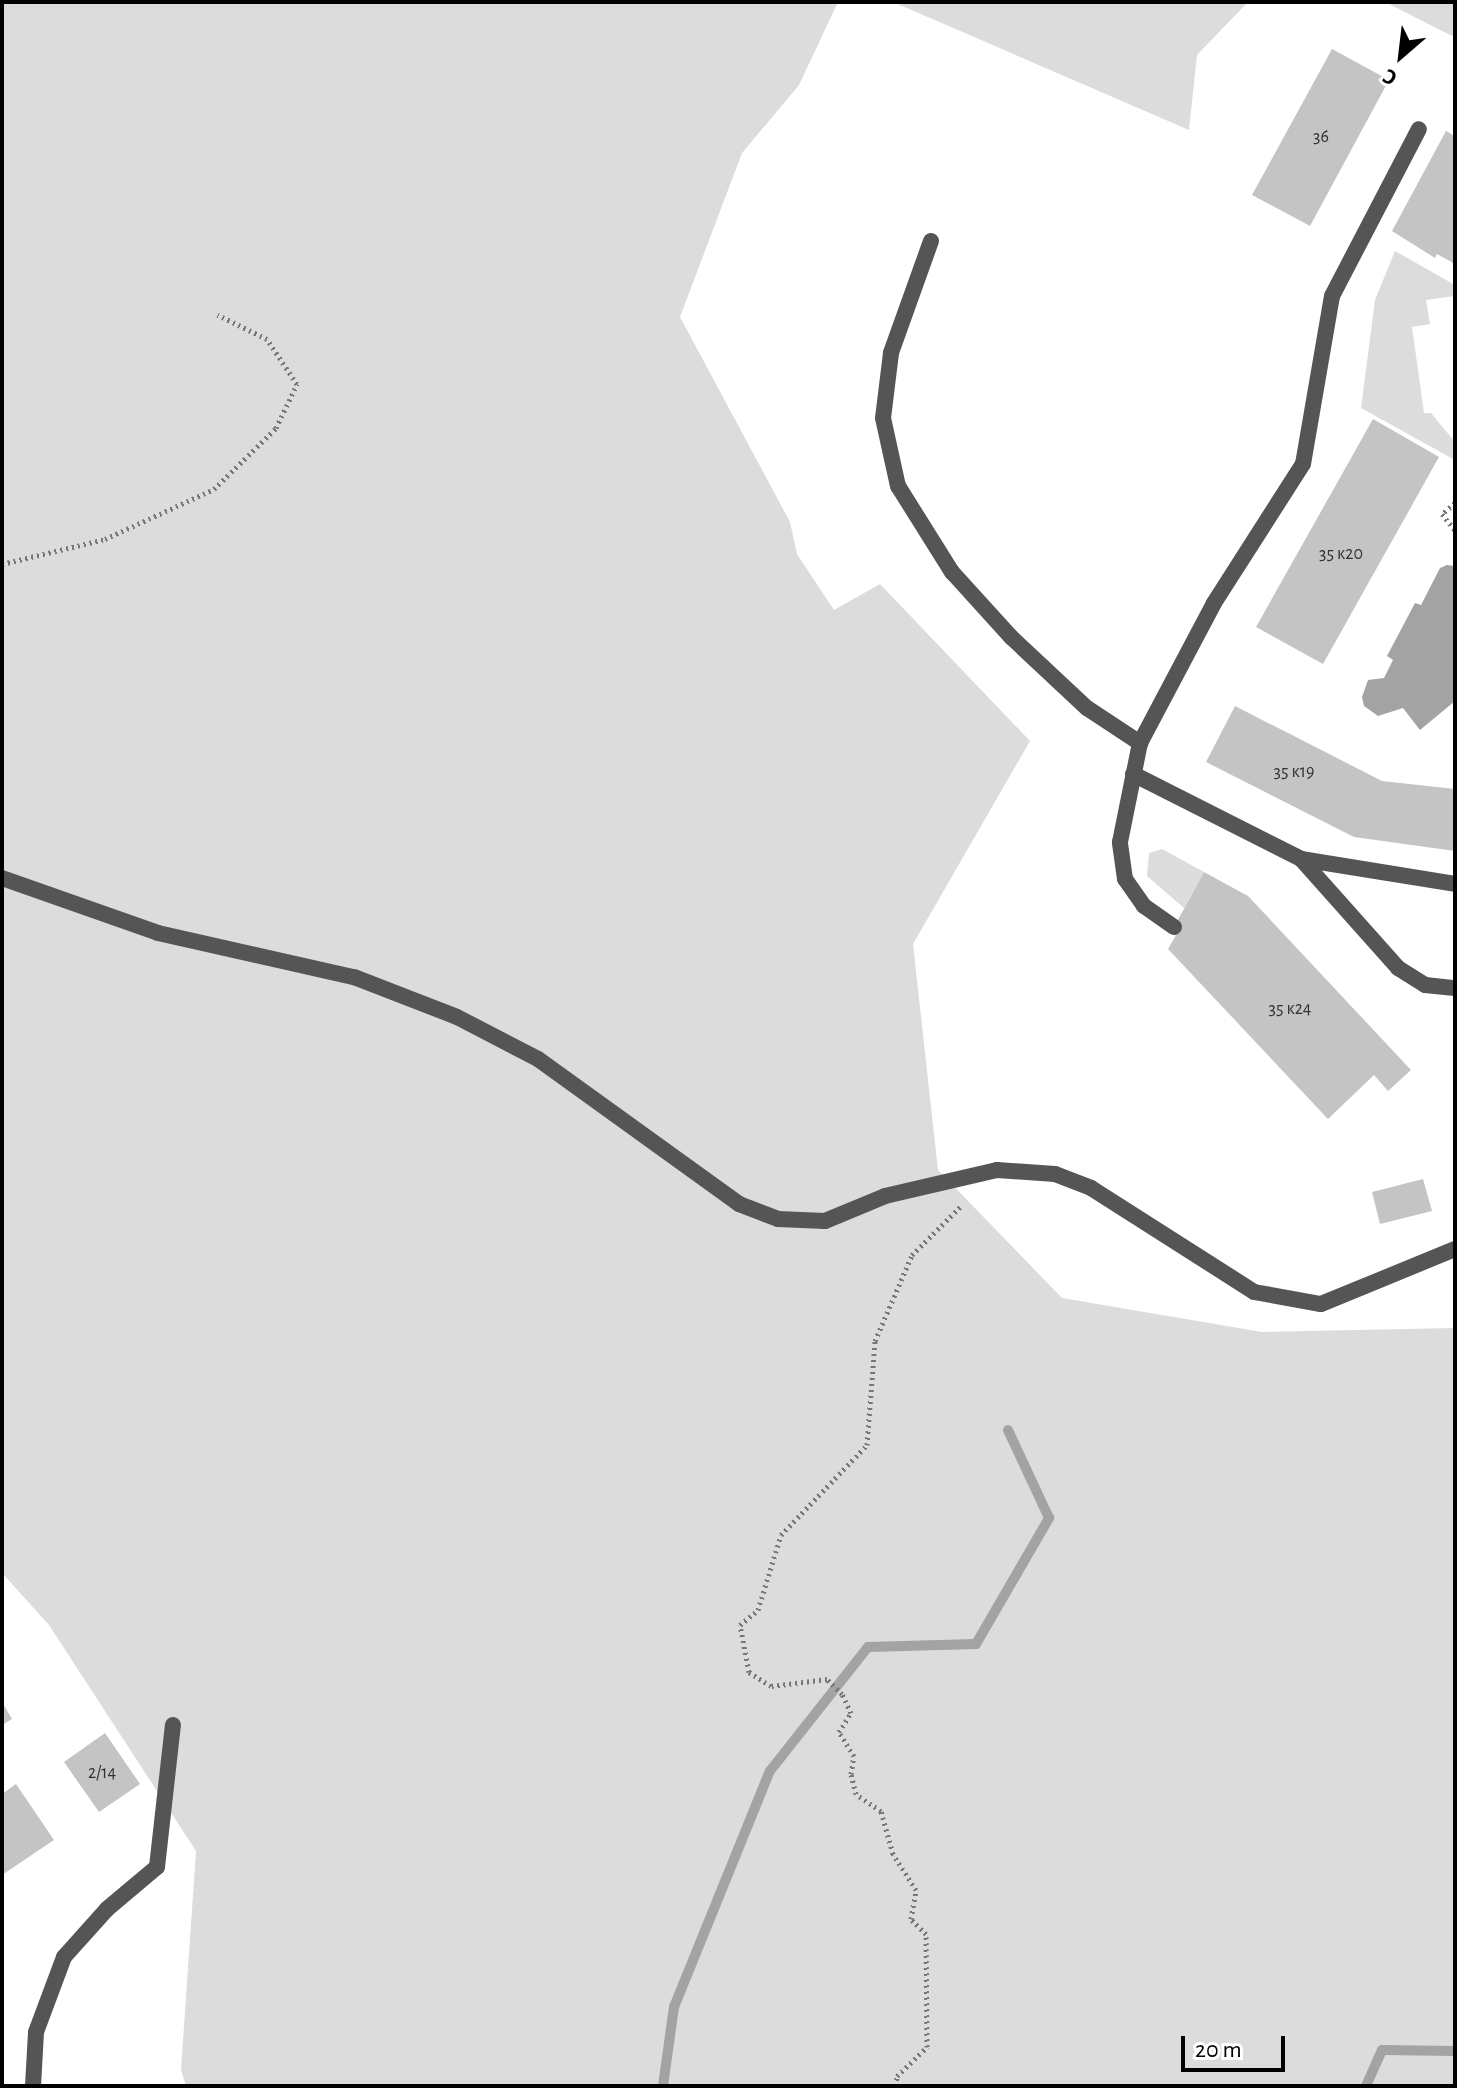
<!DOCTYPE html>
<html>
<head>
<meta charset="utf-8">
<style>
  body { margin:0 }
  #map { position:relative; width:1457px; height:2088px; overflow:hidden; background:#fff; font-family:"Alegreya Sans",sans-serif }
  div>[style] { position:absolute }
  [style*='--x'] { left:calc(var(--x)*1px); top:calc(var(--y)*1px); width:calc(var(--w)*1px); rotate:calc(var(--a)*1deg) }
  .green>* { inset:0; background:#dcdcdc }
  .water>* { inset:0; background:#a3a3a3 }
  .stream>* { height:10px; margin:-5px; padding:0 5px; transform-origin:5px; border-radius:5px; background:#a3a3a3 }
  .building>* { inset:0; background:#c4c4c4 }
  .path>* { height:5px; margin-top:-2.5px; transform-origin:0; background:repeating-linear-gradient(90deg,#777 0 2px,transparent 0 6px) }
  .lane>* { height:16px; margin:-8px; padding:0 8px; transform-origin:8px; border-radius:8px; background:#555 }
  .street>* { height:16px; margin:-8px; padding:0 8px; transform-origin:8px; border-radius:8px; background:#555 }
  span { translate:-50% -50%; white-space:nowrap; text-align:center; line-height:1.15; -webkit-text-stroke:7px #fff; paint-order:stroke }
  .number-label { font-size:18px; color:#313131 }
  .number-label span { -webkit-text-stroke-width:0 }
  .frame { position:absolute; inset:0; border:4px solid #000; pointer-events:none }
  .north { position:absolute; left:1361px; top:16px; width:80px; height:80px; -webkit-text-stroke:6px #fff; paint-order:stroke; rotate:208deg; font-size:22px; font-weight:700; line-height:32px; text-align:center; color:#000 }
  .north::after { content:''; display:block; margin:auto; width:28px; height:36px; background:#000; clip-path:polygon(50% 0,100% 100%,50% 72%,0 100%) }
  .scale { position:absolute; left:1181px; top:2036px; width:104px; height:36px; box-sizing:border-box; border:4px solid #000; border-top:0; padding-left:10px; font-size:24px; line-height:28px; white-space:nowrap; color:#000; -webkit-text-stroke:6px #fff; paint-order:stroke }
</style>
</head>
<body>
<div id="map">
  <div class="green">
    <div style="clip-path:polygon(2px 2px,838px 2px,799px 85px,742px 153px,680px 317px,790px 522px,797px 554px,834px 610px,880px 584px,1030px 741px,913px 944px,938px 1170px,1062px 1298px,1262px 1332px,1455px 1328px,1455px 2086px,186px 2086px,181px 2070px,196px 1851px,49px 1625px,2px 1573px)"></div>
    <div style="clip-path:polygon(893px 2px,1248px 2px,1197px 55px,1189px 130px)"></div>
    <div style="clip-path:polygon(1385px 2px,1455px 2px,1455px 36px,1450px 35px)"></div>
    <div style="clip-path:polygon(1395px 251px,1455px 285px,1455px 296px,1426px 300px,1430px 324px,1412px 327px,1424px 413px,1431px 413px,1455px 442px,1453px 459px,1361px 408px,1375px 300px)"></div>
    <div style="clip-path:polygon(1162px 849px,1204px 872px,1184px 908px,1147px 876px,1149px 853px)"></div>
  </div>
  <div class="water">
    <div style="clip-path:polygon(1447px 565px,1455px 566px,1455px 701px,1420px 730px,1403px 708px,1378px 716px,1364px 706px,1362px 697px,1368px 680px,1384px 678px,1393px 660px,1387px 656px,1415px 603px,1421px 605px,1440px 568px)"></div>
  </div>
  <div class="stream">
    <div style="--x:663;--y:2086;--w:80;--a:-82.1"></div>
    <div style="--x:674;--y:2007;--w:255;--a:-67.9"></div>
    <div style="--x:770;--y:1771;--w:158;--a:-51.7"></div>
    <div style="--x:868;--y:1647;--w:108;--a:-1.6"></div>
    <div style="--x:976;--y:1644;--w:146;--a:-59.9"></div>
    <div style="--x:1049;--y:1518;--w:97;--a:-115"></div>
    <div style="--x:1366;--y:2086;--w:39;--a:-66"></div>
    <div style="--x:1382;--y:2050;--w:73;--a:0.8"></div>
  </div>
  <div class="building">
    <div style="clip-path:polygon(1332px 49px,1389px 80px,1310px 226px,1252px 195px)"></div>
    <div style="clip-path:polygon(1446px 131px,1455px 136px,1455px 264px,1437px 254px,1435px 258px,1392px 231px)"></div>
    <div style="clip-path:polygon(1373px 419px,1439px 457px,1323px 664px,1256px 627px)"></div>
    <div style="clip-path:polygon(1235px 706px,1382px 781px,1455px 789px,1455px 851px,1354px 837px,1206px 762px)"></div>
    <div style="clip-path:polygon(1204px 872px,1248px 896px,1411px 1070px,1388px 1091px,1374px 1075px,1328px 1119px,1168px 949px,1179px 930px,1174px 927px)"></div>
    <div style="clip-path:polygon(1423px 1179px,1432px 1211px,1380px 1224px,1372px 1192px)"></div>
    <div style="clip-path:polygon(2px 1702px,12px 1719px,2px 1725px)"></div>
    <div style="clip-path:polygon(105px 1733px,140px 1784px,99px 1812px,64px 1762px)"></div>
    <div style="clip-path:polygon(16px 1784px,54px 1840px,2px 1875px,2px 1794px)"></div>
  </div>
  <div class="path">
    <div style="--x:1455;--y:503;--w:17;--a:140"></div>
    <div style="--x:1442;--y:514;--w:21;--a:51"></div>
    <div style="--x:2;--y:564;--w:106;--a:-13.6"></div>
    <div style="--x:105;--y:539;--w:120;--a:-24.6"></div>
    <div style="--x:214;--y:489;--w:87;--a:-44.5"></div>
    <div style="--x:276;--y:428;--w:49;--a:-64.5"></div>
    <div style="--x:297;--y:384;--w:54;--a:-123.7"></div>
    <div style="--x:267;--y:339;--w:55;--a:-153.9"></div>
    <div style="--x:896;--y:2086;--w:10;--a:-84"></div>
    <div style="--x:897;--y:2076;--w:42;--a:-44"></div>
    <div style="--x:927;--y:2047;--w:113;--a:-90.5"></div>
    <div style="--x:926;--y:1934;--w:21;--a:-135"></div>
    <div style="--x:911;--y:1919;--w:29;--a:-80"></div>
    <div style="--x:916;--y:1890;--w:43;--a:-122.6"></div>
    <div style="--x:893;--y:1854;--w:45;--a:-105.6"></div>
    <div style="--x:881;--y:1811;--w:30;--a:-146"></div>
    <div style="--x:856;--y:1794;--w:21;--a:-104"></div>
    <div style="--x:851;--y:1774;--w:18;--a:-81"></div>
    <div style="--x:854;--y:1756;--w:28;--a:-122"></div>
    <div style="--x:839;--y:1732;--w:22;--a:-58"></div>
    <div style="--x:851;--y:1713;--w:21;--a:-115"></div>
    <div style="--x:842;--y:1694;--w:21;--a:-135"></div>
    <div style="--x:827;--y:1679;--w:56;--a:172.9"></div>
    <div style="--x:771;--y:1686;--w:26;--a:-148"></div>
    <div style="--x:749;--y:1672;--w:48;--a:-100.8"></div>
    <div style="--x:740;--y:1625;--w:23;--a:-40"></div>
    <div style="--x:758;--y:1610;--w:78;--a:-73"></div>
    <div style="--x:781;--y:1535;--w:124;--a:-46.3"></div>
    <div style="--x:867;--y:1445;--w:104;--a:-85.6"></div>
    <div style="--x:875;--y:1341;--w:94;--a:-66.7"></div>
    <div style="--x:912;--y:1255;--w:71;--a:-45"></div>
  </div>
  <div class="lane">
    <div style="--x:931;--y:241;--w:119;--a:109.7"></div>
    <div style="--x:891;--y:353;--w:65;--a:97"></div>
    <div style="--x:883;--y:418;--w:70;--a:77.6"></div>
    <div style="--x:898;--y:486;--w:102;--a:57.9"></div>
    <div style="--x:952;--y:572;--w:88;--a:47.8"></div>
    <div style="--x:1011;--y:637;--w:104;--a:43.1"></div>
    <div style="--x:1087;--y:708;--w:64;--a:33.4"></div>
    <div style="--x:1133;--y:774;--w:188;--a:26.8"></div>
    <div style="--x:1301;--y:859;--w:146;--a:48.3"></div>
    <div style="--x:1398;--y:968;--w:32;--a:32"></div>
    <div style="--x:1425;--y:985;--w:30;--a:6"></div>
    <div style="--x:1301;--y:859;--w:156;--a:9.2"></div>
    <div style="--x:1174;--y:927;--w:37;--a:-145"></div>
    <div style="--x:1144;--y:906;--w:33;--a:-125"></div>
    <div style="--x:1125;--y:879;--w:37;--a:-98"></div>
    <div style="--x:1120;--y:842;--w:101;--a:-78.6"></div>
    <div style="--x:1140;--y:743;--w:158;--a:-62.1"></div>
    <div style="--x:1214;--y:603;--w:165;--a:-57.4"></div>
    <div style="--x:1303;--y:464;--w:170;--a:-80.2"></div>
    <div style="--x:1332;--y:296;--w:188;--a:-62.5"></div>
    <div style="--x:33;--y:2086;--w:54;--a:-86.8"></div>
    <div style="--x:36;--y:2032;--w:80;--a:-69.5"></div>
    <div style="--x:64;--y:1957;--w:64;--a:-48.1"></div>
    <div style="--x:107;--y:1909;--w:65;--a:-40"></div>
    <div style="--x:157;--y:1867;--w:143;--a:-83.6"></div>
  </div>
  <div class="street">
    <div style="--x:2;--y:878;--w:165;--a:19.4"></div>
    <div style="--x:158;--y:933;--w:201;--a:12.7"></div>
    <div style="--x:354;--y:977;--w:110;--a:21.2"></div>
    <div style="--x:457;--y:1017;--w:91;--a:27.4"></div>
    <div style="--x:538;--y:1059;--w:248;--a:35.8"></div>
    <div style="--x:739;--y:1204;--w:42;--a:21"></div>
    <div style="--x:778;--y:1219;--w:47;--a:2.4"></div>
    <div style="--x:825;--y:1221;--w:65;--a:-22.6"></div>
    <div style="--x:885;--y:1196;--w:115;--a:-13.1"></div>
    <div style="--x:997;--y:1170;--w:58;--a:3.9"></div>
    <div style="--x:1055;--y:1174;--w:39;--a:21"></div>
    <div style="--x:1091;--y:1188;--w:193;--a:32.5"></div>
    <div style="--x:1254;--y:1292;--w:68;--a:10.2"></div>
    <div style="--x:1321;--y:1304;--w:145;--a:-22.3"></div>
  </div>
  <div class="number-label">
    <span style="left:1321px;top:137px">36</span>
    <span style="left:1341px;top:554px">35 к20</span>
    <span style="left:1294px;top:772px">35 к19</span>
    <span style="left:1290px;top:1009px">35 к24</span>
    <span style="left:102px;top:1773px">2/14</span>
  </div>
  <div class="frame"></div>
  <div class="north">С</div>
  <div class="scale">20 m</div>
</div>
</body>
</html>
